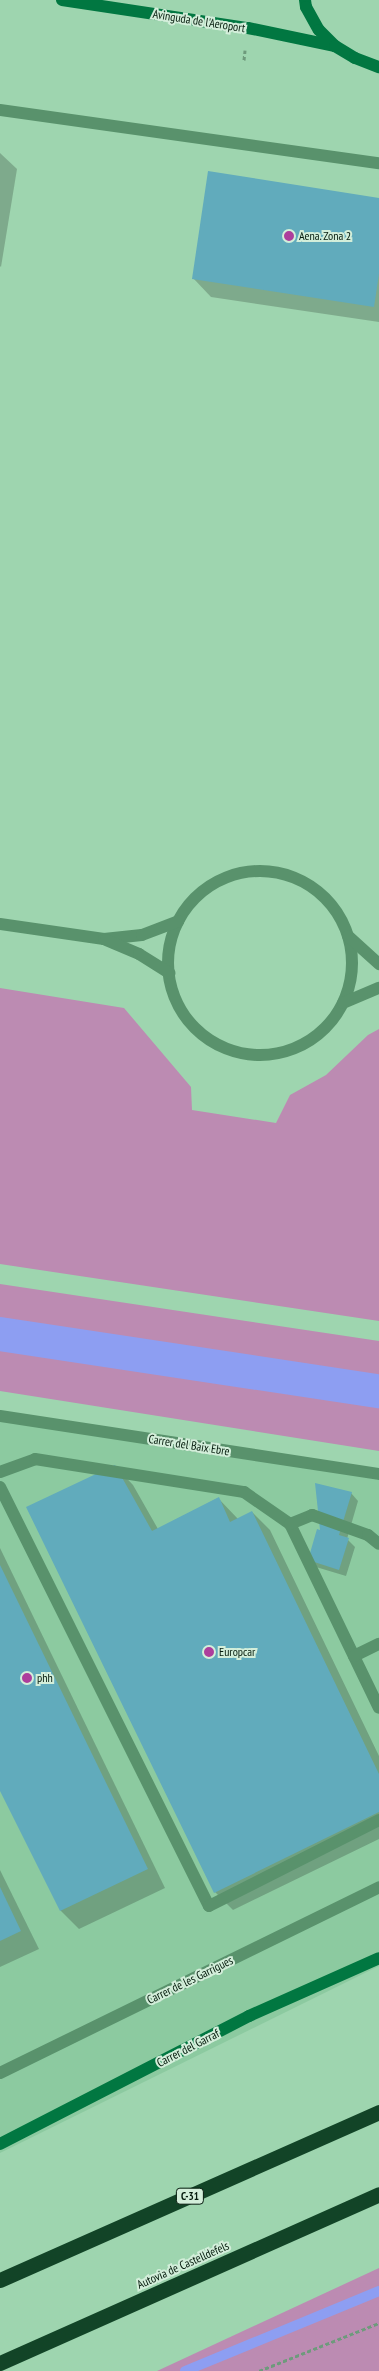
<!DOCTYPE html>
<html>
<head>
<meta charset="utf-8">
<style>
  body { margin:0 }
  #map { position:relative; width:379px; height:2371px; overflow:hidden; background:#9ed5af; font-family:"PT Sans Narrow",sans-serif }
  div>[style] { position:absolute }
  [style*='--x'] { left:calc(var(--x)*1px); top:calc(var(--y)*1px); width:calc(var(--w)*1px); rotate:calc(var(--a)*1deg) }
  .built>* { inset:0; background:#8ccaa0 }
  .green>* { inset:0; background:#bc8bb2 }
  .shadow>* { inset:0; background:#0003 }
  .stream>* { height:10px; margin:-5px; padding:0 5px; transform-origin:5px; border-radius:5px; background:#8d9ef2 }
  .canal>* { height:34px; margin:-17px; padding:0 17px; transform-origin:17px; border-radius:17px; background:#8d9ef2 }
  .building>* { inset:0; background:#61abbc }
  .path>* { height:3px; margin-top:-1.5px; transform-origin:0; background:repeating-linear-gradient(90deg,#6e9a7c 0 4px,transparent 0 6.5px) }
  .lane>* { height:12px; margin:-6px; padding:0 6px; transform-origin:6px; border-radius:6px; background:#59926c }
  .street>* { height:12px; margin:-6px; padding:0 6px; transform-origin:6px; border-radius:6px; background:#59926c }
  .street>.ring { margin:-6px; padding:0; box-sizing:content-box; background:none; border:12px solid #59926c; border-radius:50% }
  .secondary>* { height:12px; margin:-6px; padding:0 6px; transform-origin:6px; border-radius:6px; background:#017741 }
  .highway>* { height:15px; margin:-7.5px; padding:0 7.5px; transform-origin:7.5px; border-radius:7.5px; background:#124427 }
  .dots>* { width:14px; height:14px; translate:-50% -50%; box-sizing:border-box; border:2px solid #d3eeda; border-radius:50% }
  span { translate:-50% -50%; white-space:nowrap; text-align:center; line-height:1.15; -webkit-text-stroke:4px #d3eeda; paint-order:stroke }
  .shield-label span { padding:1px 4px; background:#d3eeda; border:1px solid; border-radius:4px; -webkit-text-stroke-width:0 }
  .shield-label { font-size:11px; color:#051b0d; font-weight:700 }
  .street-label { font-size:12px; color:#051b0d }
  .poi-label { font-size:12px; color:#051b0d }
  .left { translate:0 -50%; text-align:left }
</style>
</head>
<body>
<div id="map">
  <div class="built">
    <div style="clip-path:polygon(0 1416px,379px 1474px,379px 1966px,0 2153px)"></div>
  </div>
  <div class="green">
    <div style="clip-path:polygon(0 988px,124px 1008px,191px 1087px,192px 1110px,276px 1123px,290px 1095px,326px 1075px,368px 1035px,379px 1029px,379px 1321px,0 1264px)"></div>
    <div style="clip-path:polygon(0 1284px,379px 1341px,379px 1451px,0 1391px)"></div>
    <div style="clip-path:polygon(379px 2268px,379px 2371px,157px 2371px)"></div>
  </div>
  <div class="shadow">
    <div style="clip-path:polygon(0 153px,17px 169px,1px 267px,0 266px)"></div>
    <div style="clip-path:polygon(379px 199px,379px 322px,211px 297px,193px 278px)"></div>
    <div style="clip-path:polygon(115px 1466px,133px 1485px,158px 1529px,218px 1498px,238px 1519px,252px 1512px,270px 1530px,379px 1756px,379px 1839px,233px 1910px,215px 1892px)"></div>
    <div style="clip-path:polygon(351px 1493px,358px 1501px,347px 1539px,355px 1547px,346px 1576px,316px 1567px,309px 1560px,322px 1531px)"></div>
    <div style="clip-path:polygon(0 1548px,165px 1888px,79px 1929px,61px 1911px,0 1788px)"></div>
    <div style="clip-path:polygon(0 1870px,39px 1949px,0 1967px)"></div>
  </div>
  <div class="stream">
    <div style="--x:185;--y:2371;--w:210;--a:-22.4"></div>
  </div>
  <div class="canal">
    <div style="--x:0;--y:1334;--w:383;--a:8.6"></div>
  </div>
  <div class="building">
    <div style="clip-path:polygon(208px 171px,379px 198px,379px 274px,374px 307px,192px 279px)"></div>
    <div style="clip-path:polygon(115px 1465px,152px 1531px,219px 1497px,230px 1522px,252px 1511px,379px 1774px,379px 1812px,214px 1893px,26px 1507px)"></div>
    <div style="clip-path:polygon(315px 1483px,352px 1492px,339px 1535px,349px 1538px,339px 1570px,308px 1560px,317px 1529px,320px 1530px)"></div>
    <div style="clip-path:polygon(0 1565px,148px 1869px,60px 1911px,0 1791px)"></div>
    <div style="clip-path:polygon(0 1887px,21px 1931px,0 1941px)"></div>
  </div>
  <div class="path">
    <div style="--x:244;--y:60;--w:10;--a:-84"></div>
    <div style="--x:259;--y:2371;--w:129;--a:-21.8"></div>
  </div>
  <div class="lane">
    <div style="--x:0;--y:110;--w:383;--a:8"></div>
    <div style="--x:0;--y:1472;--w:37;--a:-20"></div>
    <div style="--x:35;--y:1459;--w:212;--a:9"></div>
    <div style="--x:244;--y:1492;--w:56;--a:34.8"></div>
    <div style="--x:290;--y:1524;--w:204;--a:64.2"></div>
    <div style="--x:0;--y:1487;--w:468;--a:63.5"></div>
    <div style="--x:209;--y:1906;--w:191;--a:-26.8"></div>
    <div style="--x:290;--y:1524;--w:24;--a:-22"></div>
    <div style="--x:312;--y:1515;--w:59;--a:19.7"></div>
    <div style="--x:368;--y:1535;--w:14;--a:39"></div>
    <div style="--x:354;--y:1656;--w:28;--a:-26"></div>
  </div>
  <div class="street">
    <div class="ring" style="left:168px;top:871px;width:172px;height:172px"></div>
    <div style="--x:0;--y:924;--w:105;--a:8.2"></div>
    <div style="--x:104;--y:939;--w:38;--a:-6"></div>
    <div style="--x:142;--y:935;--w:39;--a:-21"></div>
    <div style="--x:348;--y:936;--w:42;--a:42.1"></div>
    <div style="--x:106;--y:940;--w:36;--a:23"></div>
    <div style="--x:139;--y:954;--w:36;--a:32"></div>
    <div style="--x:343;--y:1003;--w:39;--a:-23"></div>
    <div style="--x:0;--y:1416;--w:383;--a:8.7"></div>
    <div style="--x:0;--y:2073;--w:422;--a:-26.1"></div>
  </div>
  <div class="secondary">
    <div style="--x:62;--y:0;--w:188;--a:8.6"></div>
    <div style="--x:248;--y:28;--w:89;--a:11.7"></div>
    <div style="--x:305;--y:0;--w:7;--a:82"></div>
    <div style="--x:306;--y:7;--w:26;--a:61"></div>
    <div style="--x:319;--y:30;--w:23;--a:45"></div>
    <div style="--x:335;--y:46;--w:23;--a:31"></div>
    <div style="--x:355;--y:58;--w:26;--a:21"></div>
    <div style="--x:0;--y:2144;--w:280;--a:-27.2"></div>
    <div style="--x:249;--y:2016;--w:142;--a:-24"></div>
  </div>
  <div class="highway">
    <div style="--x:0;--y:2280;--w:415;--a:-23.9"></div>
    <div style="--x:0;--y:2363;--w:415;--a:-24"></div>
  </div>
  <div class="dots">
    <div style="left:289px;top:236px;background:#ad3e9c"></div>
    <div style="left:209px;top:1652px;background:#ad3e9c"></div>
    <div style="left:27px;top:1678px;background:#ad3e9c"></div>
  </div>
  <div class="shield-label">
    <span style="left:190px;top:2196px">C-31</span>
  </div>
  <div class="street-label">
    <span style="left:199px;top:21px;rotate:9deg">Avinguda de l'Aeroport</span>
    <span style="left:189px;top:1445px;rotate:9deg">Carrer del Baix Ebre</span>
    <span style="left:190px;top:1980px;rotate:-26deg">Carrer de les Garrigues</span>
    <span style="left:188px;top:2048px;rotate:-27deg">Carrer del Garraf</span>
    <span style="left:183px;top:2265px;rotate:-24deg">Autovia de Castelldefels</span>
  </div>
  <div class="poi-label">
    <span class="left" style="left:299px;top:236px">Aena. Zona 2</span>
    <span class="left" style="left:219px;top:1652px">Europcar</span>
    <span class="left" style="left:37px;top:1678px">phh</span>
  </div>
</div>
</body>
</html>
